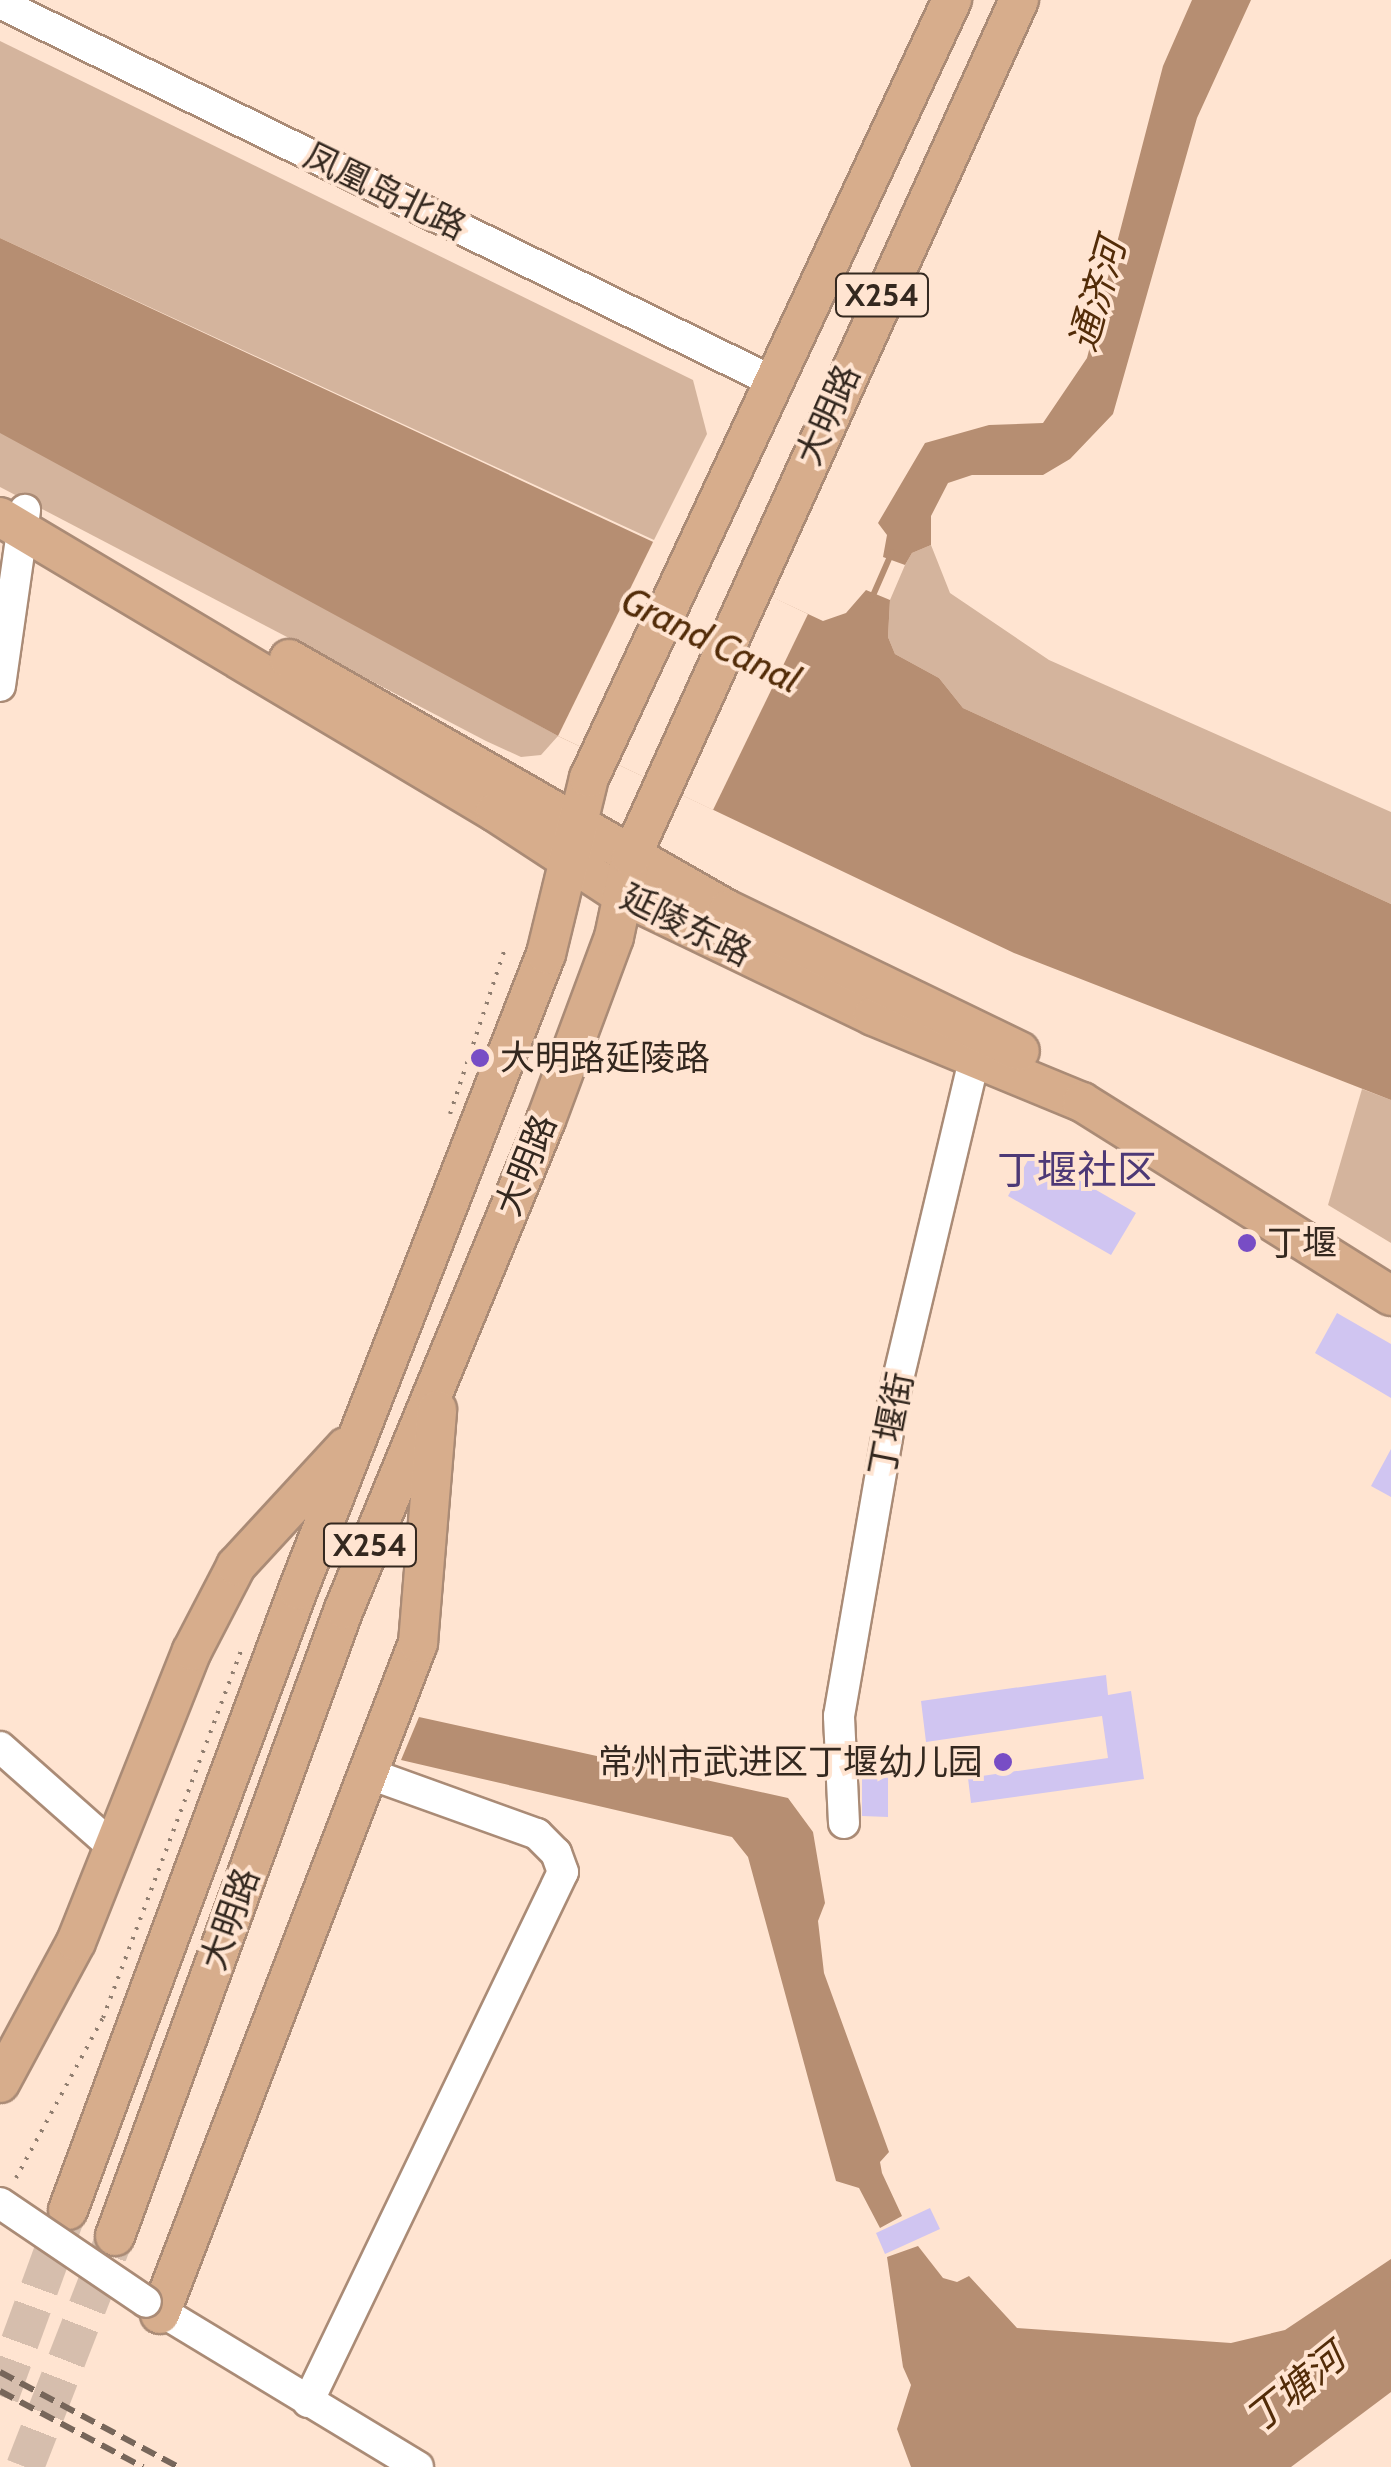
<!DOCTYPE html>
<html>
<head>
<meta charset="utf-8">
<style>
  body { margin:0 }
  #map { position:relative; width:1391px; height:2467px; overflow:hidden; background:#ffe4d1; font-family:Cabin,"Noto Sans SC",sans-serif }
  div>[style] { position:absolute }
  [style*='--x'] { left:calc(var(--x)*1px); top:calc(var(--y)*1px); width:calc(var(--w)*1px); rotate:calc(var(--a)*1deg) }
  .green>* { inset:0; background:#d4b49d }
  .water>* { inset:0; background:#b68e72 }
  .pier>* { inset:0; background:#ffe4d1 }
  .stream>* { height:6px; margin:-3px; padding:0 3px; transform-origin:3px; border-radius:3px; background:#b68e72 }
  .building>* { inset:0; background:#d0c5f1 }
  .major-tunnel>* { height:38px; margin-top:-19px; transform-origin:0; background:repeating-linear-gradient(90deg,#d6bead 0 38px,transparent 0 57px) }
  .path>* { height:4px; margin-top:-2px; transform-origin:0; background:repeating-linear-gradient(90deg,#907e70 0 2.5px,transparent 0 10.5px) }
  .roads { filter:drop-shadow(2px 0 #aa8b76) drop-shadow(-2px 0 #aa8b76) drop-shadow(0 2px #aa8b76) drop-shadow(0 -2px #aa8b76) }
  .minor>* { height:30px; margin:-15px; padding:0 15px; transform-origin:15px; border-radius:15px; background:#fff }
  .major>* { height:38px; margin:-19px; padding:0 19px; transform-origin:19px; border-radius:19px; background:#d7ad8c }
  .rail>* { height:6px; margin-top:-3px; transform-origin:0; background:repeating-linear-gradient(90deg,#77665a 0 15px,transparent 0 23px) }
  .bridges { filter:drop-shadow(2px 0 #aa8b76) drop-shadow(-2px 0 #aa8b76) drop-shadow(0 2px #aa8b76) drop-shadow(0 -2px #aa8b76) }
  .minor-bridge>* { height:30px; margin:-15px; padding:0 15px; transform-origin:15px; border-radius:15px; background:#fff }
  .dots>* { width:28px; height:28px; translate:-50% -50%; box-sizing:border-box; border:5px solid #ffe4d1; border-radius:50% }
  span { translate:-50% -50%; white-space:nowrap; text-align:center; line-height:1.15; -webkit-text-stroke:8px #ffe4d1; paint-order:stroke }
  .shield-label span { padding:2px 8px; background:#ffe4d1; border:2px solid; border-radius:8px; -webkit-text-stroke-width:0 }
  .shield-label { font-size:32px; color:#34281f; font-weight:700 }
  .street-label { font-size:35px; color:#34281f }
  .poi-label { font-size:35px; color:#34281f }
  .left { translate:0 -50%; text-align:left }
  .right { translate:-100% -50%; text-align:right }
  .water-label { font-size:38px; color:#532c08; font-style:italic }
  .quarter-label { font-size:40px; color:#4d3976 }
</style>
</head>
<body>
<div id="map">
  <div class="green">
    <div style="clip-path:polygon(0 41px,693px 380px,707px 434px,654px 540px,0 238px)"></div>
    <div style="clip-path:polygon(0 427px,10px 432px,558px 736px,541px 755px,521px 757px,486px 741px,0 487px)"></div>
    <div style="clip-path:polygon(931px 545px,950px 593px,1049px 660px,1391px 812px,1391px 904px,963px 708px,939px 678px,895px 654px,888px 637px,890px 600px,905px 565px,912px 553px)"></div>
    <div style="clip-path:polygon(1362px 1089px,1391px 1100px,1391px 1243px,1328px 1205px)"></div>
  </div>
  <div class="water">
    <div style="clip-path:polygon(1192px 0,1251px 0,1197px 118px,1113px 414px,1070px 459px,1043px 475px,972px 475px,948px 483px,931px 516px,931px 545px,912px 553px,905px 565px,883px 557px,887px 535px,878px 523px,925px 443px,989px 425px,1043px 423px,1087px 358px,1163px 66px)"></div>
    <div style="clip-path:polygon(0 238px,823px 621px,846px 613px,866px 590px,890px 600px,888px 637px,895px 654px,939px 678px,963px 708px,1391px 904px,1391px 1100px,1014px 953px,558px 736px,0 433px)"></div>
    <div style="clip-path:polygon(419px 1717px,788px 1798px,813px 1832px,825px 1903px,818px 1921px,824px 1973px,889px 2152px,880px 2162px,882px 2173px,902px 2216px,880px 2228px,859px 2188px,836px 2181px,748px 1857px,732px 1837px,401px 1760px)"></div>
    <div style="clip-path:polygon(918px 2246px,943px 2278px,957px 2282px,969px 2276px,1017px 2328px,1231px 2343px,1285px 2330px,1391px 2259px,1391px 2392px,1291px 2467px,911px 2467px,897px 2429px,911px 2385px,903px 2367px,887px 2257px)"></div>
  </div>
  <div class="pier">
    <div style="clip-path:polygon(654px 540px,808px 614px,713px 810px,558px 736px)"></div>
  </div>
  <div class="stream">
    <div style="--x:871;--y:600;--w:52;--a:-66.4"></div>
  </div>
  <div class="building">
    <div style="clip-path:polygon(1032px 1153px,1136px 1213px,1111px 1255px,1008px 1196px)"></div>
    <div style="clip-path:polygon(1337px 1313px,1391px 1344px,1391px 1398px,1315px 1353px)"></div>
    <div style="clip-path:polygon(1391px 1449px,1391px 1497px,1371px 1486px)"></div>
    <div style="clip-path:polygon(1106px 1675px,1108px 1695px,1131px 1691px,1144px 1779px,971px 1803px,968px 1778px,1108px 1758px,1102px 1716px,926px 1742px,921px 1701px)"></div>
    <div style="clip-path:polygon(862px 1767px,888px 1768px,888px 1817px,862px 1816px)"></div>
    <div style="clip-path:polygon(930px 2208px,940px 2229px,885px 2254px,876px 2233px)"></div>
  </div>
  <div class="major-tunnel">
    <div style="--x:0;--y:2396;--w:198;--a:-69.9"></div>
    <div style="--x:25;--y:2467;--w:243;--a:-68.7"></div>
  </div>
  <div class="path">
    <div style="--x:450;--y:1114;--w:171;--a:-71.6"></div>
    <div style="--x:16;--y:2178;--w:182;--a:-61.5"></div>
    <div style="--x:103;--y:2018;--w:394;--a:-69.4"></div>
  </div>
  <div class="roads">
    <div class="minor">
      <div style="--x:0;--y:3;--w:857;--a:26.09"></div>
      <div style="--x:0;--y:686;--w:178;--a:-81.9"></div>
      <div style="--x:0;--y:1747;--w:151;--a:41.5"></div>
      <div style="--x:844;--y:1823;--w:107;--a:-92.7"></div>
      <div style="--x:839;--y:1716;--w:325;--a:-80.2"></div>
      <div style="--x:894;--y:1396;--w:367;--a:-76.6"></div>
      <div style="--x:146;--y:2302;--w:318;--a:31.2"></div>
      <div style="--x:308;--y:2402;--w:588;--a:-64.31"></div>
      <div style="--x:563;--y:1872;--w:20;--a:-110"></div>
      <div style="--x:556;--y:1853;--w:27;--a:-135"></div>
      <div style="--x:537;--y:1834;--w:177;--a:-160.2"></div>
    </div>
    <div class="major">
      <div style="--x:0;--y:517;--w:576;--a:30.79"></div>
      <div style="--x:495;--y:812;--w:152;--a:33.2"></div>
      <div style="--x:622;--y:895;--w:279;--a:25.7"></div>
      <div style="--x:873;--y:1016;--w:226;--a:22.4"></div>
      <div style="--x:1082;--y:1102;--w:365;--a:32.1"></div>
      <div style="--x:289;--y:659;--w:506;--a:29.76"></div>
      <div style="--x:728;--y:910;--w:324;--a:25.8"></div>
      <div style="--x:0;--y:2083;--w:160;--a:-61.7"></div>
      <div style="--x:76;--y:1942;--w:313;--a:-68.3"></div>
      <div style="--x:192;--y:1651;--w:96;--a:-62.6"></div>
      <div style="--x:236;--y:1566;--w:162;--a:-47.3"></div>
      <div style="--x:68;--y:2210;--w:661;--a:-69.65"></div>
      <div style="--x:298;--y:1590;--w:683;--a:-68.7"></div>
      <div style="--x:546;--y:954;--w:181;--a:-76.3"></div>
      <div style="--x:589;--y:778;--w:859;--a:-64.99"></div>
      <div style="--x:115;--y:2236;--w:668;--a:-69.94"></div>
      <div style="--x:344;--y:1609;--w:529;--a:-67.56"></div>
      <div style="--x:546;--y:1120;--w:195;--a:-69.6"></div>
      <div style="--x:614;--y:937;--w:82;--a:-78"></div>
      <div style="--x:631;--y:857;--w:941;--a:-65.64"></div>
      <div style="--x:160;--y:2314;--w:719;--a:-68.97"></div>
      <div style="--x:418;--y:1643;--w:234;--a:-85.3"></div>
    </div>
  </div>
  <div class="rail">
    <div style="--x:0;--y:2372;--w:203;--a:28"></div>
    <div style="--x:0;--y:2391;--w:162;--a:28"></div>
  </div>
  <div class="bridges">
    <div class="minor-bridge">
      <div style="--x:0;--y:2203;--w:176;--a:34.1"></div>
    </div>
  </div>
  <div class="dots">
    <div style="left:480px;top:1058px;background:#784dc5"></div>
    <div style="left:1247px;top:1243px;background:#784dc5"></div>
    <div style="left:1003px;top:1762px;background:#784dc5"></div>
  </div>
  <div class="shield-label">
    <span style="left:882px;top:295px">X254</span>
    <span style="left:370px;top:1545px">X254</span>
  </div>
  <div class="street-label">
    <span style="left:385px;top:191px;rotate:26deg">凤凰岛北路</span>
    <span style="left:828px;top:415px;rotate:-66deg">大明路</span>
    <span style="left:686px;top:925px;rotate:26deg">延陵东路</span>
    <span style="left:526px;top:1165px;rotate:-68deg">大明路</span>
    <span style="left:891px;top:1424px;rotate:-79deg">丁堰街</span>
    <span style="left:230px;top:1919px;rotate:-70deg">大明路</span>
  </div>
  <div class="poi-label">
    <span class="left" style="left:500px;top:1058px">大明路延陵路</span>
    <span class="left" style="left:1267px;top:1243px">丁堰</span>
    <span class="right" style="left:983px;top:1762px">常州市武进区丁堰幼儿园</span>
  </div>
  <div class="water-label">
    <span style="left:1097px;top:295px;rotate:-74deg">通济河</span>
    <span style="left:711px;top:640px;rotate:26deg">Grand Canal</span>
    <span style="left:1295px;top:2388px;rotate:-39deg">丁塘河</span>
  </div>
  <div class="quarter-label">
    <span style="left:1077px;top:1170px">丁堰社区</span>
  </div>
</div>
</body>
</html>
